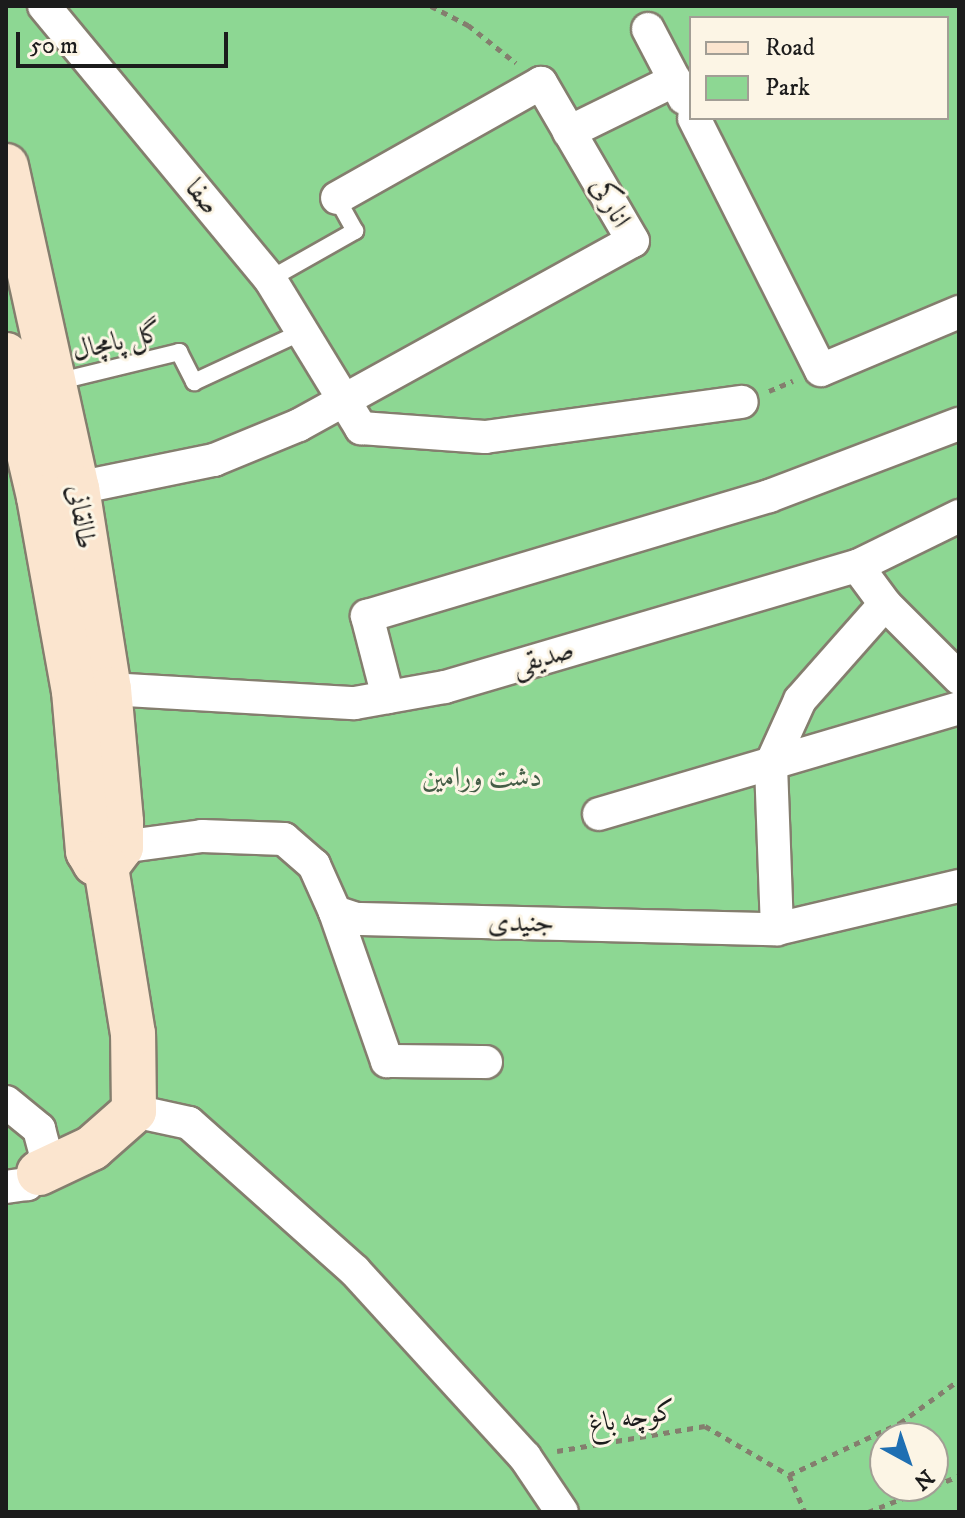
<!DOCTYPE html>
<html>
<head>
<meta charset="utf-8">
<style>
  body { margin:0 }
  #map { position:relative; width:965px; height:1518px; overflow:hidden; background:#ece0bf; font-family:"IM FELL DW Pica",Amiri,serif }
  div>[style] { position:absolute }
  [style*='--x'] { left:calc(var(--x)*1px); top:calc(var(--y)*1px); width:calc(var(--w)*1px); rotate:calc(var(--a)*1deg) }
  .green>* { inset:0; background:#8dd793 }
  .path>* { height:5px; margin-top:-2.5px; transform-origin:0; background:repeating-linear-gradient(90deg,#847e6e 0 6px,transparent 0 12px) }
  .roads { filter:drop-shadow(2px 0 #847e6e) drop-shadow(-2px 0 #847e6e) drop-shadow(0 2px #847e6e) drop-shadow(0 -2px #847e6e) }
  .lane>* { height:16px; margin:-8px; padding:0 8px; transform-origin:8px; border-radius:8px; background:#fff }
  .street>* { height:32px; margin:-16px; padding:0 16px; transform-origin:16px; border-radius:16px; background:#fff }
  .secondary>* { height:44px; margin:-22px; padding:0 22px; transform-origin:22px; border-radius:22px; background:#fbe5cf }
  span { translate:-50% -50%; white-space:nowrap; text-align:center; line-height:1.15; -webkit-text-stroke:6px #fcf5e5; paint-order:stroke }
  .street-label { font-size:28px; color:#1c1c1c }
  .park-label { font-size:28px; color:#445d46 }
  .frame { position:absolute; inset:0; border:8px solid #1c1c1c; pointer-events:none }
  .legend { position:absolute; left:689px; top:16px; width:260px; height:104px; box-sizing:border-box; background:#fcf5e5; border:2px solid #a29e95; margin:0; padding:10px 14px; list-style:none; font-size:24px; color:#1c1c1c }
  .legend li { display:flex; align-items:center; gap:16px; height:40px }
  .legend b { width:40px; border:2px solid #a29e95 }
  .north { position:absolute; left:869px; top:1422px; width:80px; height:80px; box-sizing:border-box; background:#fcf5e5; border:2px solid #a29e95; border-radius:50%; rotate:140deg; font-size:22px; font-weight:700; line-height:32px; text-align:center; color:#1c1c1c }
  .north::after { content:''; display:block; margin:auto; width:28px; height:36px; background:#1f6fb2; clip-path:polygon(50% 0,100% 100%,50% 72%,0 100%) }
  .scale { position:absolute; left:16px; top:32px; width:212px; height:36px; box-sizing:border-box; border:4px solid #1c1c1c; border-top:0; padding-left:10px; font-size:24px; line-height:28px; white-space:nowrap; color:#1c1c1c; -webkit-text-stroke:6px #fcf5e5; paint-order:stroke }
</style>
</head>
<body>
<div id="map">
  <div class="green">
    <div style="clip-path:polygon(evenodd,6px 6px,959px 6px,959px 1512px,6px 1512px,6px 6px,691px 18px,947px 18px,947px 118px,691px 118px,691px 18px,6px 6px,885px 1438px,933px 1438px,933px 1486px,885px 1486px,885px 1438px)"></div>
  </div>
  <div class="path">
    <div style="--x:431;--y:6;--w:42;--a:27.2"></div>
    <div style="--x:468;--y:25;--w:61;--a:38.4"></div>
    <div style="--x:769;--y:391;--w:26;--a:-23"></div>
    <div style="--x:557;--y:1451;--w:150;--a:-9.6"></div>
    <div style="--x:705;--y:1426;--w:97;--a:30.3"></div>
    <div style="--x:789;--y:1475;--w:40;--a:66.6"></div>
    <div style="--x:789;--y:1475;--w:123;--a:-25.1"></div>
    <div style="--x:900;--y:1423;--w:73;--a:-36.1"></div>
    <div style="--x:868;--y:1512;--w:98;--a:-21.6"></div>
  </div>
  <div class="roads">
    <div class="lane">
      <div style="--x:270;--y:279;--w:98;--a:-29.5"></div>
      <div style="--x:355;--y:231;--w:38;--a:-119"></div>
      <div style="--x:56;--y:382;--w:127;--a:-13.7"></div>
      <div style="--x:179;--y:352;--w:34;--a:63"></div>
      <div style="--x:194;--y:382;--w:123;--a:-24.9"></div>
    </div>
    <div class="street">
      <div style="--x:44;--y:6;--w:354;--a:50.4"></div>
      <div style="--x:270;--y:279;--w:175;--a:58.6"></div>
      <div style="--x:361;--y:428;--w:124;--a:4.2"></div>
      <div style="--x:485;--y:437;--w:259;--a:-7.8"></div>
      <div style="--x:648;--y:29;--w:78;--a:62.4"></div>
      <div style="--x:694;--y:118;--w:282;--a:63.3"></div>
      <div style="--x:821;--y:370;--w:150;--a:-22.8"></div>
      <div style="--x:569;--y:132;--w:118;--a:-26.1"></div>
      <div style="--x:77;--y:488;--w:140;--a:-11.6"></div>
      <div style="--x:214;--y:460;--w:92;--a:-22.4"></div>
      <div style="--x:299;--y:425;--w:381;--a:-28.9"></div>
      <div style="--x:633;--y:241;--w:183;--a:-120.2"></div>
      <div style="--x:541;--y:83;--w:234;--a:150.6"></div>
      <div style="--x:857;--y:566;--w:47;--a:53.6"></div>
      <div style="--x:885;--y:604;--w:105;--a:45"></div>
      <div style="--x:109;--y:689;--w:246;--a:3.3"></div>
      <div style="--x:355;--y:703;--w:91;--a:-10.1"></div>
      <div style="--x:445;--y:687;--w:429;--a:-16.4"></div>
      <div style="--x:857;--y:566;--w:114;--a:-26.1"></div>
      <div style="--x:388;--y:697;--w:84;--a:-104.5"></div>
      <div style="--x:367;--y:616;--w:420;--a:-16.6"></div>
      <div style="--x:769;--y:496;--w:203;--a:-20.8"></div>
      <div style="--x:599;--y:814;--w:375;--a:-16.4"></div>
      <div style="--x:121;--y:847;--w:82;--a:-7.7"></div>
      <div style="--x:202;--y:836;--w:82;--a:2.1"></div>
      <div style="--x:284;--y:839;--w:40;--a:41"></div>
      <div style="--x:314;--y:865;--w:51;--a:65.9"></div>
      <div style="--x:335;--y:912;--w:23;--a:18"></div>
      <div style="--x:357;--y:919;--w:420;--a:1.4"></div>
      <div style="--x:777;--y:929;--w:187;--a:-13.3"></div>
      <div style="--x:335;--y:912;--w:158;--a:70.8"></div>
      <div style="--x:387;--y:1061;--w:99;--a:0.6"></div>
      <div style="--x:777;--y:929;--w:165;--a:-92.1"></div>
      <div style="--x:771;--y:764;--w:70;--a:-65.6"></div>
      <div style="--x:800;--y:700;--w:128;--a:-48.5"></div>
      <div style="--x:6;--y:1102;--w:43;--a:39.3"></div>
      <div style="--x:39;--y:1129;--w:28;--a:75"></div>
      <div style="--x:46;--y:1156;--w:34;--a:124"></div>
      <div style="--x:27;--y:1184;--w:21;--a:172"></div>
      <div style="--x:134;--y:1111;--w:56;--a:12.3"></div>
      <div style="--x:189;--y:1123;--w:222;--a:41.7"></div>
      <div style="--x:355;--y:1271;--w:252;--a:47.6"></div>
      <div style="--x:525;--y:1457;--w:66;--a:56.1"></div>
    </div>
    <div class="secondary">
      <div style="--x:6;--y:166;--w:330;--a:77.6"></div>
      <div style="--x:77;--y:488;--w:204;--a:81"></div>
      <div style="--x:109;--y:689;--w:134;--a:84.8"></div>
      <div style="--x:121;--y:822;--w:25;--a:90"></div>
      <div style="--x:121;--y:847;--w:25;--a:127"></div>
      <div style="--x:6;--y:355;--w:146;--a:76.9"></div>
      <div style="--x:39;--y:497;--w:197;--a:79.8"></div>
      <div style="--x:74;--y:691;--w:161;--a:85"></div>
      <div style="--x:88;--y:851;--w:14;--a:60"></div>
      <div style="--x:95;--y:863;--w:12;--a:20"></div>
      <div style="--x:39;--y:1173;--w:59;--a:-25.3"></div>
      <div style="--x:92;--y:1148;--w:56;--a:-41.4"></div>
      <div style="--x:134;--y:1111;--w:77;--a:-90.7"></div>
      <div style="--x:133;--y:1034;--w:169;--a:-99.2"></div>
    </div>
  </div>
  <div class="street-label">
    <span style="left:202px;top:197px;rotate:50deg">صفا</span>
    <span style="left:610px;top:203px;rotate:60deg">انارکی</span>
    <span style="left:117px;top:342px;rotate:-13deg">گل پامچال</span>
    <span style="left:81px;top:517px;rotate:81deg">طالقانی</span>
    <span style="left:543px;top:658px;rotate:-16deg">صدیقی</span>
    <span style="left:521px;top:923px;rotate:1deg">جنیدی</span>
    <span style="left:632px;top:1418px;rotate:-10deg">کوچه باغ</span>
  </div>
  <div class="park-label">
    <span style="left:482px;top:778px">دشت ورامین</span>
  </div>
  <div class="frame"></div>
  <ul class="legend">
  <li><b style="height:10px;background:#fbe5cf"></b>Road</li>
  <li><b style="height:22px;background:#8dd793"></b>Park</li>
  </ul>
  <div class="north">N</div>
  <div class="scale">50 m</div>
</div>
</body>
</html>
